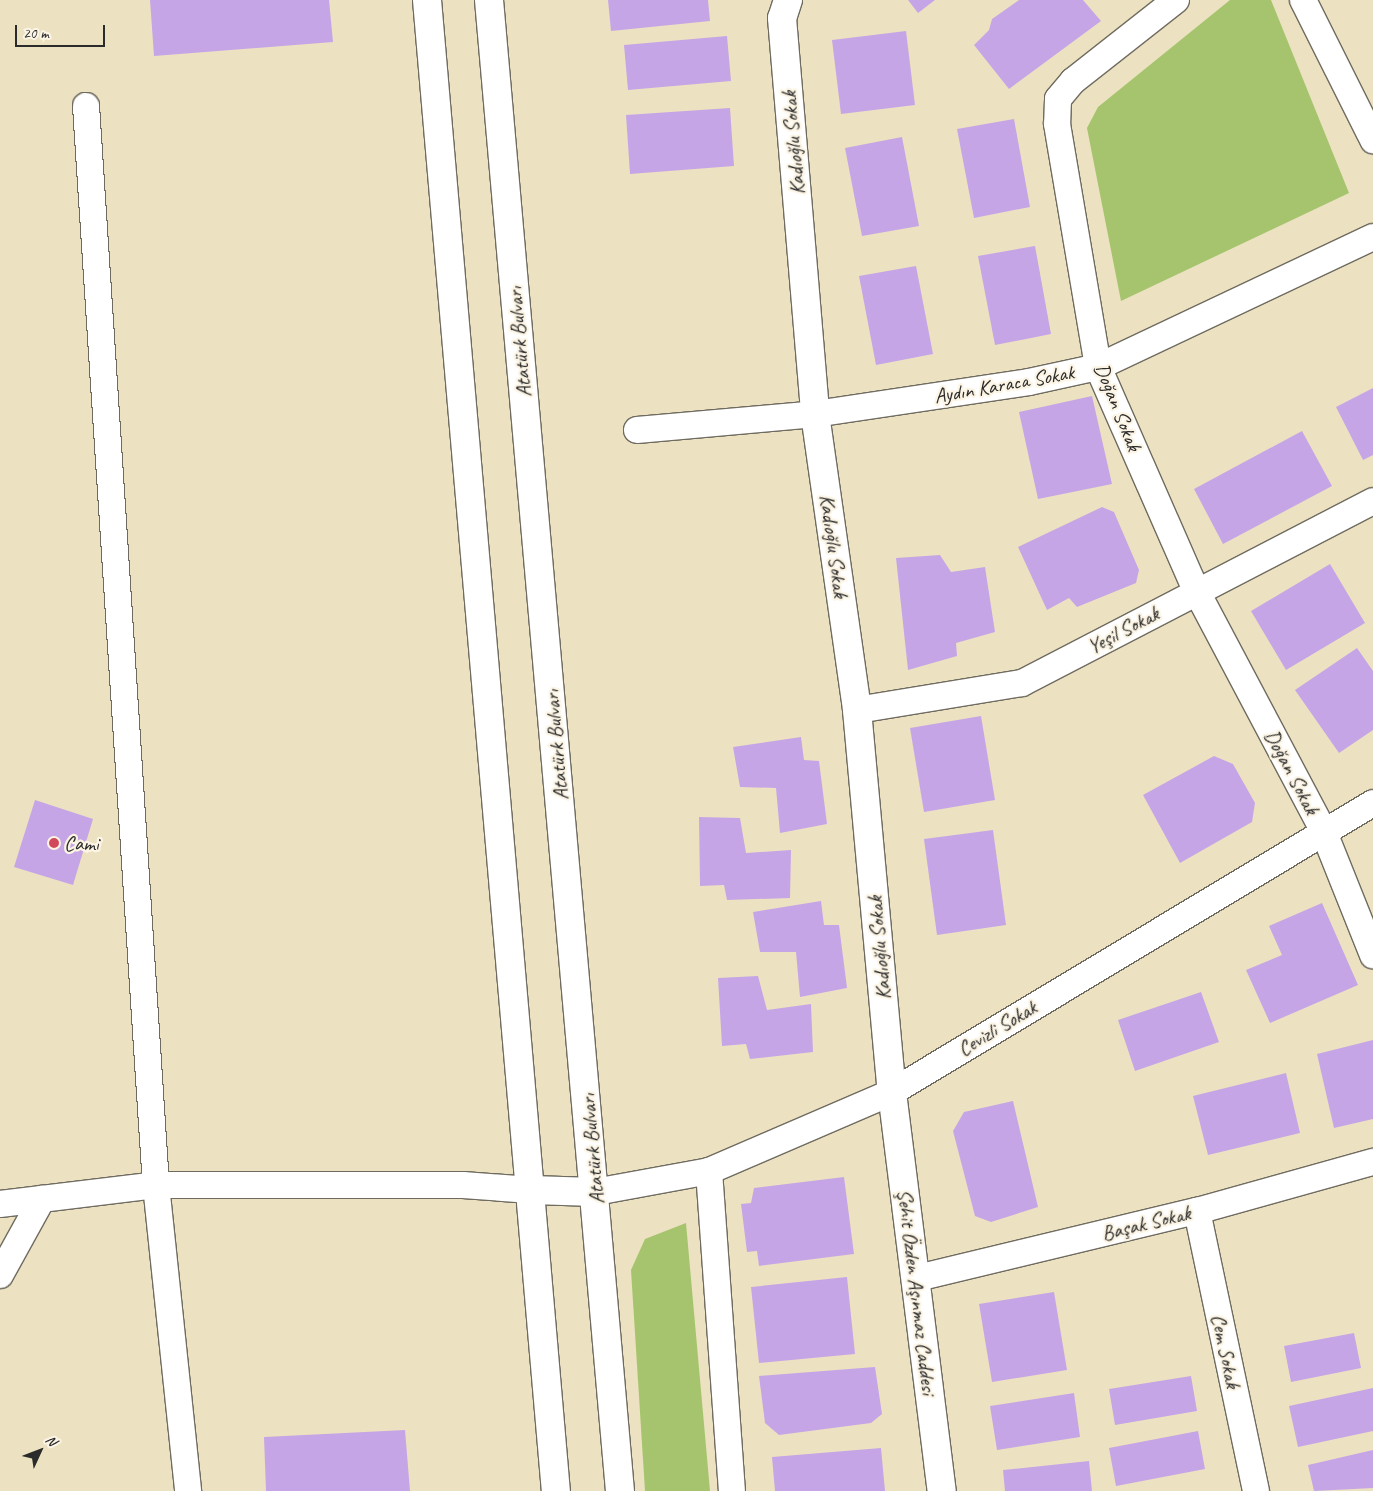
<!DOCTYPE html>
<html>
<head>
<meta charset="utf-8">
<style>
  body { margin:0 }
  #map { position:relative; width:1373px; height:1491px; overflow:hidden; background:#ece2c1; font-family:Caveat,sans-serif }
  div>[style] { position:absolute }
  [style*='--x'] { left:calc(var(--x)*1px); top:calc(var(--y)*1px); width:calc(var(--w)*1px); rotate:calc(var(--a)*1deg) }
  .green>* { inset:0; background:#a5c46d }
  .building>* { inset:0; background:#c6a5e6 }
  .roads { filter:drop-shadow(1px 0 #6f6b60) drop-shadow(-1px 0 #6f6b60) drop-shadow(0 1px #6f6b60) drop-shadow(0 -1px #6f6b60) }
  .minor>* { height:26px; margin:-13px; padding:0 13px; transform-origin:13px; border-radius:13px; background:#fff }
  .tertiary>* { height:28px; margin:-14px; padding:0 14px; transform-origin:14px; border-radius:14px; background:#fff }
  .primary>* { height:28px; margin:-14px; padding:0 14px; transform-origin:14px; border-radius:14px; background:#fff }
  .dots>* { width:14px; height:14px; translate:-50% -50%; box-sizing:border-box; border:2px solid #fcf5e5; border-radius:50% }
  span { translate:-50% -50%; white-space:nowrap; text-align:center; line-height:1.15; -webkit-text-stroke:4.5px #fcf5e5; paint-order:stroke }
  .street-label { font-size:21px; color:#2b2b2b }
  .poi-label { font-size:21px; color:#2b2b2b }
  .left { translate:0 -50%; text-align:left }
  .north { position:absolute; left:15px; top:1426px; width:50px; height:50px; -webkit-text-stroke:4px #fcf5e5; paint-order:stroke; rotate:47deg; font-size:14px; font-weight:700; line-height:20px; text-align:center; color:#2b2b2b }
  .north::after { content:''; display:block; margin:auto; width:18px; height:22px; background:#2b2b2b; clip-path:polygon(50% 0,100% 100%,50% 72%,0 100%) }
  .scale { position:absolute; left:15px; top:25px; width:90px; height:22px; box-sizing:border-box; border:2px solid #2b2b2b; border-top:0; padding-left:6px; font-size:15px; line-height:18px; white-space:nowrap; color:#2b2b2b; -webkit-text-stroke:4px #fcf5e5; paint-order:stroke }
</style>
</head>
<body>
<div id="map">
  <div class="green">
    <div style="clip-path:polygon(1230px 0,1271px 0,1349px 193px,1121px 301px,1087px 128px,1098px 107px)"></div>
    <div style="clip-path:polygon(686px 1223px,710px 1491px,645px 1491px,631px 1270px,645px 1239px)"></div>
  </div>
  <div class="building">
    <div style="clip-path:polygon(150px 0,329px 0,333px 42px,154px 56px)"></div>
    <div style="clip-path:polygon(608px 0,708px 0,710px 21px,611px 31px)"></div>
    <div style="clip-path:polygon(908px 0,935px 0,918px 13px)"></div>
    <div style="clip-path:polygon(1019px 0,1083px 0,1101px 21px,1009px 89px,974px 45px,989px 30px,992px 19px)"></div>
    <div style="clip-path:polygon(906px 31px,915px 105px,841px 114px,832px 40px)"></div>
    <div style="clip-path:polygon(727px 36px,731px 81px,628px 90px,624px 45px)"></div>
    <div style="clip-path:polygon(730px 108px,734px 166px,630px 174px,626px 115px)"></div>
    <div style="clip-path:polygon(1014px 119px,1030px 207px,974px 218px,957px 129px)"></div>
    <div style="clip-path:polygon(902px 137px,919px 226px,862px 236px,845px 148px)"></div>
    <div style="clip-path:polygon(1035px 246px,1051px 334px,995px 345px,978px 256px)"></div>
    <div style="clip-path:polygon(916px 266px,933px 354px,876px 365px,859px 276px)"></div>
    <div style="clip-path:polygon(1373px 388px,1373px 455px,1363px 460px,1336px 407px)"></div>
    <div style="clip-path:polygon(1092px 396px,1112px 484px,1038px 499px,1019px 412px)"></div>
    <div style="clip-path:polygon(1302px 431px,1332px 486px,1223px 544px,1194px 489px)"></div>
    <div style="clip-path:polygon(1102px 507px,1114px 512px,1139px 570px,1136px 583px,1077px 607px,1069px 598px,1047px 610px,1018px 547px)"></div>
    <div style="clip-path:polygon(940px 555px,951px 572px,985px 567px,995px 632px,956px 643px,957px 656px,908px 670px,896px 558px)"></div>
    <div style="clip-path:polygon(1330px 564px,1365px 623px,1286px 670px,1251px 611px)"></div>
    <div style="clip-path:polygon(1357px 648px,1373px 671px,1373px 730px,1339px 753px,1295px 690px)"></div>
    <div style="clip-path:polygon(981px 716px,995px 800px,924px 812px,910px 728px)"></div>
    <div style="clip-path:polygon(801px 737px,804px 760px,819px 761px,827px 824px,780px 833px,776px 788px,740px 787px,733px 747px)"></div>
    <div style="clip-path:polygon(1214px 756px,1233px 764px,1255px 803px,1252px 822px,1180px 863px,1143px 795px)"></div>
    <div style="clip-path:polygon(35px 800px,93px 819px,73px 885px,14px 867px)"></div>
    <div style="clip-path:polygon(699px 817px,740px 818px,746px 853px,791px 850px,790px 898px,727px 900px,724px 885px,700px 886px)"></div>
    <div style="clip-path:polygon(993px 830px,1006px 925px,937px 935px,924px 839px)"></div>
    <div style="clip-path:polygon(821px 901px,824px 925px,839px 925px,847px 988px,800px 997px,796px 952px,760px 952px,753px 912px)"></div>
    <div style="clip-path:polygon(1322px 903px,1358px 985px,1270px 1023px,1246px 970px,1282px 955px,1269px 926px)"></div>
    <div style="clip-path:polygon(758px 976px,767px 1010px,811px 1004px,813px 1052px,750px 1059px,746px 1044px,722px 1046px,718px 978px)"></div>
    <div style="clip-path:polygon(1201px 992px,1219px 1042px,1135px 1071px,1118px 1020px)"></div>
    <div style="clip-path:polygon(1373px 1040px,1373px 1119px,1334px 1128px,1317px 1054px)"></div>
    <div style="clip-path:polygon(1286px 1073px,1300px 1133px,1208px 1155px,1193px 1096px)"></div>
    <div style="clip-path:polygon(1013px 1101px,1038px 1207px,991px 1222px,975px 1216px,953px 1131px,964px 1112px)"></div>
    <div style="clip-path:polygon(844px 1177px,854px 1254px,759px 1266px,757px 1251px,747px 1252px,741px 1204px,751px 1203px,754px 1188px)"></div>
    <div style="clip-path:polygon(847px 1277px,855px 1354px,759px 1363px,751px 1287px)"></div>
    <div style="clip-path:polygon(1054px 1292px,1067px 1370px,992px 1382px,979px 1304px)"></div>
    <div style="clip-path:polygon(1354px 1333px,1361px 1368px,1291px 1382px,1284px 1346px)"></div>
    <div style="clip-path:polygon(875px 1367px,882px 1414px,871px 1423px,779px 1435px,765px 1423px,759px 1376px)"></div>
    <div style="clip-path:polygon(1191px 1376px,1197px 1411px,1115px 1425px,1109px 1389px)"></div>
    <div style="clip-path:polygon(1373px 1388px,1373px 1431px,1298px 1447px,1289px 1406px)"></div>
    <div style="clip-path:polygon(1074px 1393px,1080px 1437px,997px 1450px,990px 1406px)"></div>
    <div style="clip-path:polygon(405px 1430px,410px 1491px,266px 1491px,264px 1437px)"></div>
    <div style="clip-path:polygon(1198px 1431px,1205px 1469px,1116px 1486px,1109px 1448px)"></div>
    <div style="clip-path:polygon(881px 1448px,885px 1491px,775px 1491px,772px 1457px)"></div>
    <div style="clip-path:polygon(1373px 1450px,1373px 1488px,1314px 1491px,1308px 1465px)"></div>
    <div style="clip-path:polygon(1089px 1461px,1092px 1491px,1005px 1491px,1003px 1470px)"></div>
  </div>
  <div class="roads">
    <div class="minor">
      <div style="--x:1176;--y:0;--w:131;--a:141.8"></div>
      <div style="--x:1073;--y:81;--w:23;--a:130"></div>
      <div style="--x:1058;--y:99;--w:25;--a:92"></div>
      <div style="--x:1057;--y:124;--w:246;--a:80.4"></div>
      <div style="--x:1098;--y:367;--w:246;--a:66.3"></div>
      <div style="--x:1197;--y:592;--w:269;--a:62.1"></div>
      <div style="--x:1323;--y:830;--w:135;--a:68.2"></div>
      <div style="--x:1303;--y:0;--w:157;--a:63.4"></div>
      <div style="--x:86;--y:106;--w:1081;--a:86.29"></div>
      <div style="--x:156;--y:1185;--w:308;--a:84"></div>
      <div style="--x:637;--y:430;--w:179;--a:-5.1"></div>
      <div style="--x:815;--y:414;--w:216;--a:-8.5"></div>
      <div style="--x:1029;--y:382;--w:71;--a:-12.3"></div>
      <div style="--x:1098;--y:367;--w:304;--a:-25.3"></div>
      <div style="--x:857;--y:710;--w:167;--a:-9.3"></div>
      <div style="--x:1022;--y:683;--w:395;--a:-27.4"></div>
      <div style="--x:709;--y:1171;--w:321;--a:85.9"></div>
      <div style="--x:595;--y:1192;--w:116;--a:-10.4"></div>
      <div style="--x:709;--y:1171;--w:199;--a:-23.3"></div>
      <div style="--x:892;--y:1092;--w:561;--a:-31"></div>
      <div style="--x:0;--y:1204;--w:157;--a:-6.9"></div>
      <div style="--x:156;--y:1185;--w:307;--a:0"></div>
      <div style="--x:463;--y:1185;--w:68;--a:4.2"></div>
      <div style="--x:1197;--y:1211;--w:286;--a:78.1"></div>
      <div style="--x:0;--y:1275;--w:87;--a:-61.1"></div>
      <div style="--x:917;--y:1278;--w:288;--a:-13.5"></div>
      <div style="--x:1197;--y:1211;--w:183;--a:-15.6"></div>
    </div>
    <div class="tertiary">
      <div style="--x:788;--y:0;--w:19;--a:108"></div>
      <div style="--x:782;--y:18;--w:397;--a:85.2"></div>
      <div style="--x:815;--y:414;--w:299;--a:81.9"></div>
      <div style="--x:857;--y:710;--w:384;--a:84.8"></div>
      <div style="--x:892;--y:1092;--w:402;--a:82.9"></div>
    </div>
    <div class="primary">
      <div style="--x:427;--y:0;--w:1497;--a:85.06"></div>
      <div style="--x:489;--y:0;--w:1497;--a:84.98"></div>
      <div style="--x:531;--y:1190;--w:64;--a:1.8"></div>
    </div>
  </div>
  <div class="dots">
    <div style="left:54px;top:843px;background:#d1495b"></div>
  </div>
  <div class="street-label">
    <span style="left:793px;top:143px;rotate:-95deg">Kadıoğlu Sokak</span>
    <span style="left:519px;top:342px;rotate:-95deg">Atatürk Bulvarı</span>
    <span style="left:1004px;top:384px;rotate:-10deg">Aydın Karaca Sokak</span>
    <span style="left:1118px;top:407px;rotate:68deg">Doğan Sokak</span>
    <span style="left:834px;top:546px;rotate:82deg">Kadıoğlu Sokak</span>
    <span style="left:1123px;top:630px;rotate:-28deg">Yeşil Sokak</span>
    <span style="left:556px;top:745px;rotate:-95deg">Atatürk Bulvarı</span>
    <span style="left:1292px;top:772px;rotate:62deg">Doğan Sokak</span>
    <span style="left:879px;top:948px;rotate:-95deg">Kadıoğlu Sokak</span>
    <span style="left:997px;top:1028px;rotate:-31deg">Cevizli Sokak</span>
    <span style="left:592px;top:1149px;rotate:-95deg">Atatürk Bulvarı</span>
    <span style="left:1146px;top:1223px;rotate:-14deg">Başak Sokak</span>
    <span style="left:917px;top:1292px;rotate:83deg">Şehit Özden Aşınmaz Caddesi</span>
    <span style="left:1226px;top:1351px;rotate:78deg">Cem Sokak</span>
  </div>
  <div class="poi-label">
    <span class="left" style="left:64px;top:843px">Cami</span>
  </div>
  <div class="north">N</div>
  <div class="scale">20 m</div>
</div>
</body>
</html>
